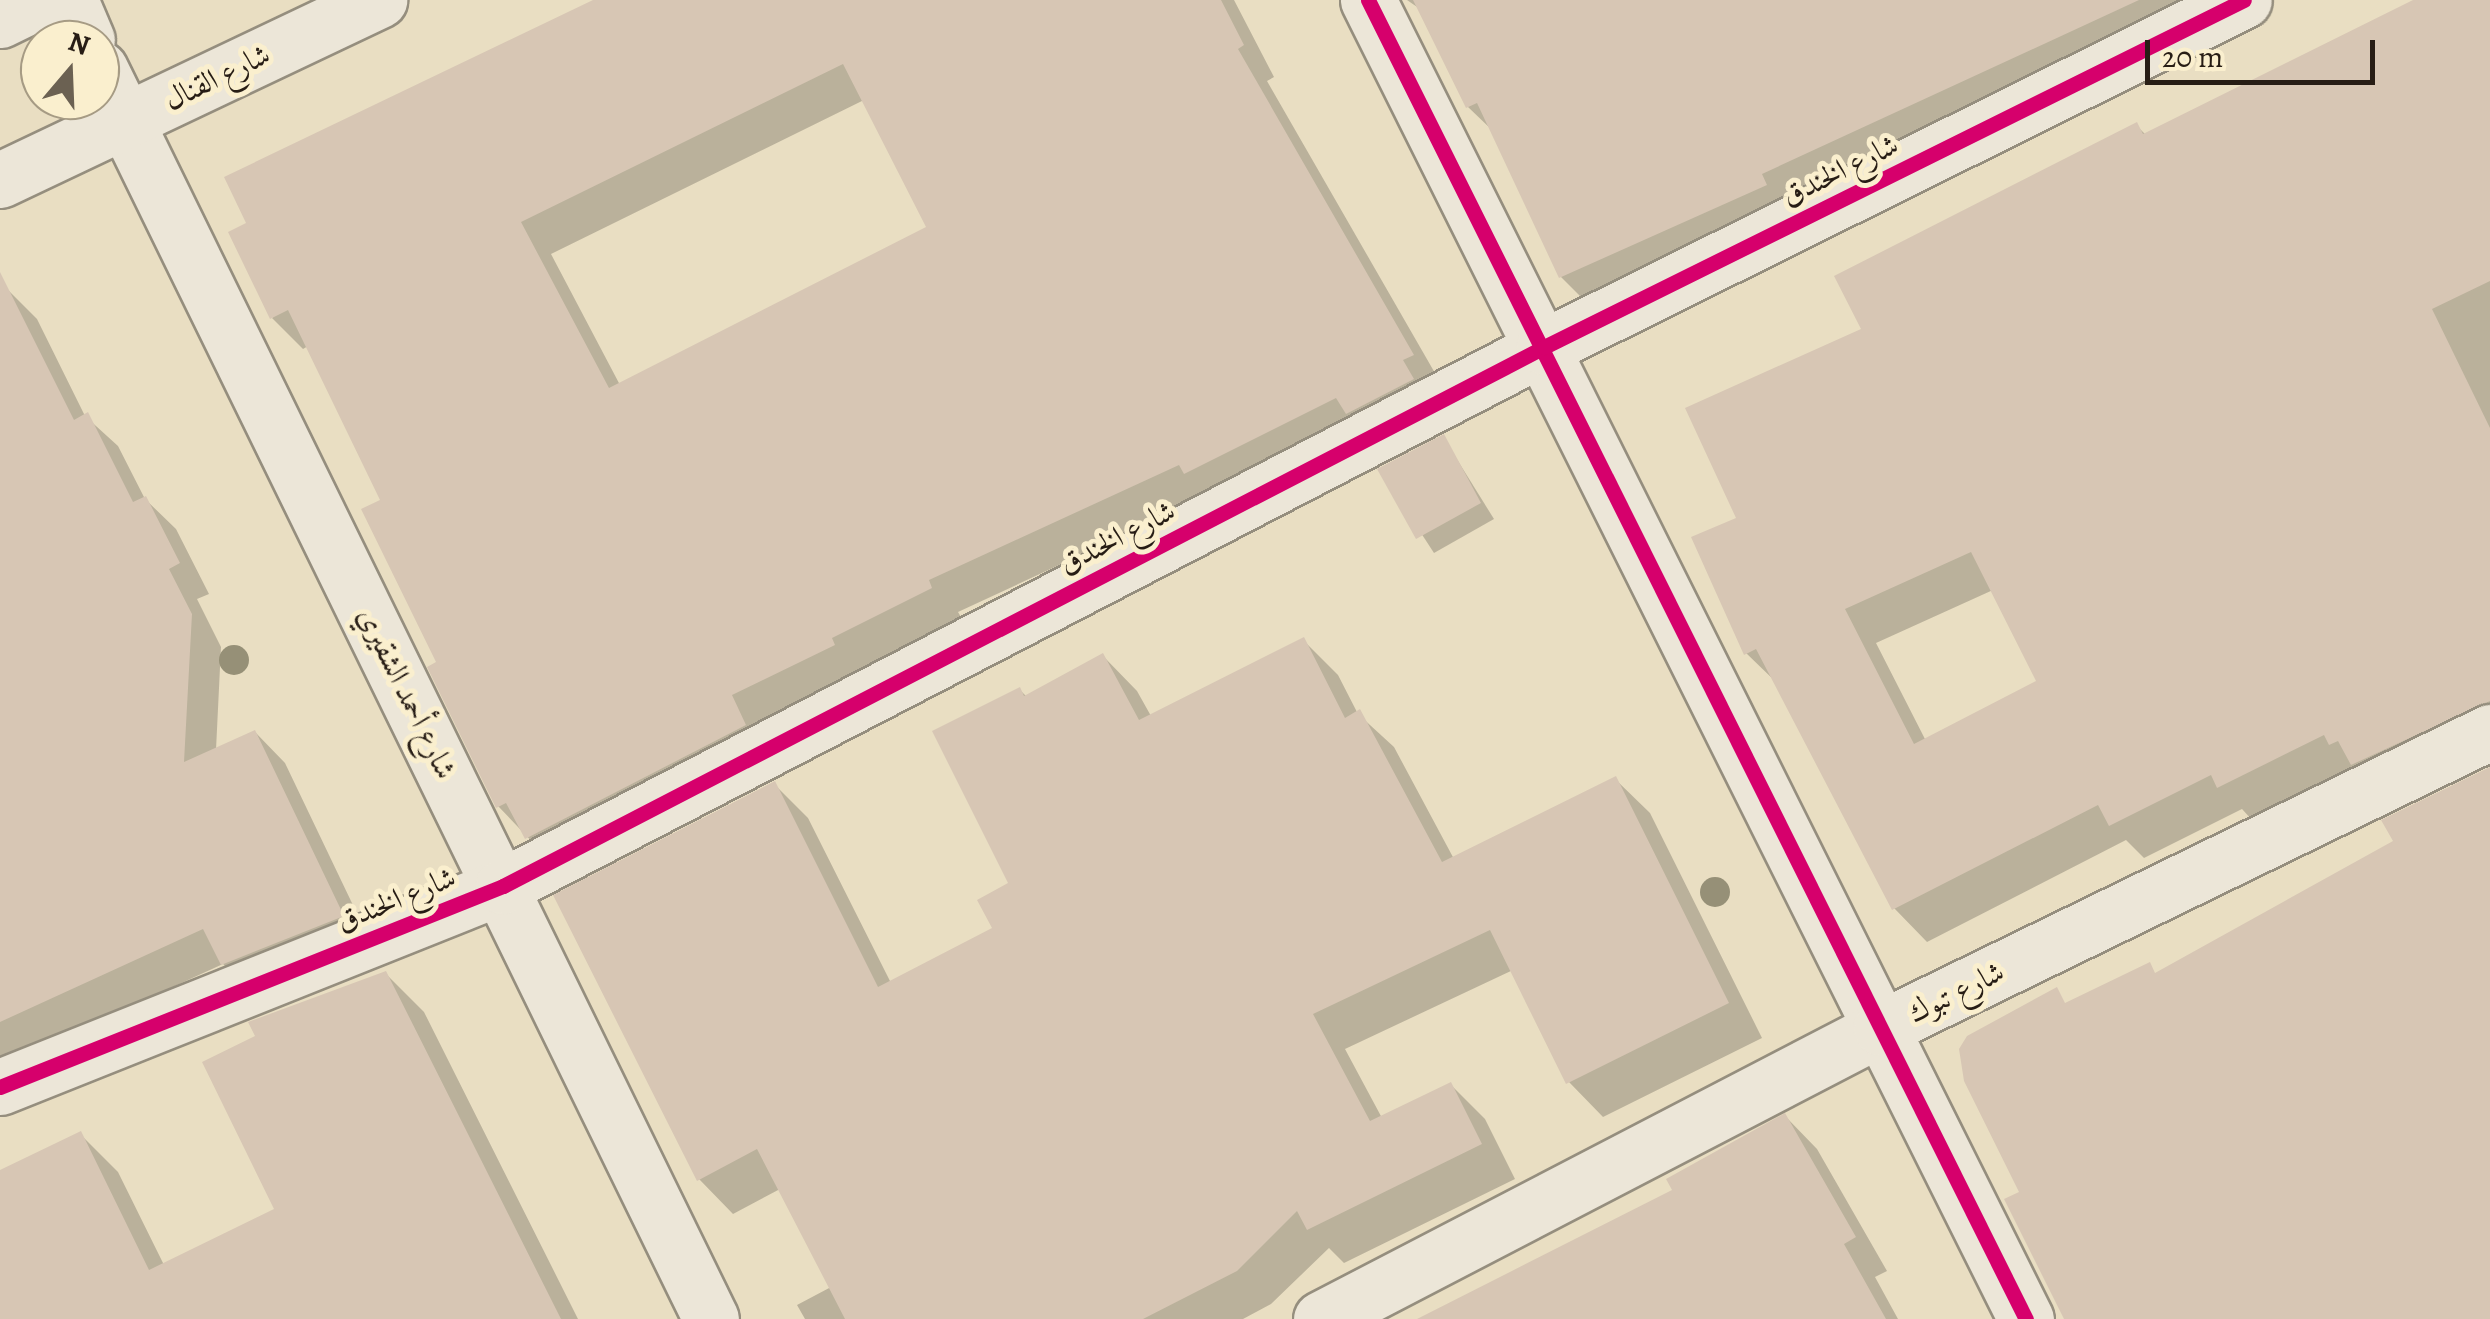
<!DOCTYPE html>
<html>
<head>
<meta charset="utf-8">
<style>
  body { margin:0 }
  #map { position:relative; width:2490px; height:1319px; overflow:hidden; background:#e9dec2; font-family:Alegreya,Amiri,serif }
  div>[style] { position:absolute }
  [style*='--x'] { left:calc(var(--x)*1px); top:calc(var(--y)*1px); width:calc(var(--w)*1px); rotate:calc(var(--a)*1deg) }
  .shadow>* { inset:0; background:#0003 }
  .building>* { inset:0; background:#d7c6b4 }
  .roads { filter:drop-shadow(2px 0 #958e7e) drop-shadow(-2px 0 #958e7e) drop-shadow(0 2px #958e7e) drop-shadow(0 -2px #958e7e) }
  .street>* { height:55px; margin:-27.5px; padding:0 27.5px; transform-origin:27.5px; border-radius:27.5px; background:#ece6d8 }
  .secondary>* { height:55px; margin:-27.5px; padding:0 27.5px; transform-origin:27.5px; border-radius:27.5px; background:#ece6d8 }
  .cycleway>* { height:15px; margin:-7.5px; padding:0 7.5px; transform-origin:7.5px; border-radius:7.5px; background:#d6006c }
  .trees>* { width:30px; height:30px; margin:-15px; border-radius:50%; background:#969077 }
  span { translate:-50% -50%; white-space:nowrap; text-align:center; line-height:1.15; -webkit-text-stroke:10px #faefce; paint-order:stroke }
  .street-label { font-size:30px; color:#271d15 }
  .north { position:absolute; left:20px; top:20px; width:100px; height:100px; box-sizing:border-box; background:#faefce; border:2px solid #a69b84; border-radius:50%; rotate:19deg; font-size:28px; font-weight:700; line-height:40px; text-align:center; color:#271d15 }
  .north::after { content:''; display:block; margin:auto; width:35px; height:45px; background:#6b6152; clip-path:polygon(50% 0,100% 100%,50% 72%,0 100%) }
  .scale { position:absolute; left:2145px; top:40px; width:230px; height:45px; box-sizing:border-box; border:5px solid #271d15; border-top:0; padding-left:12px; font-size:30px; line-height:35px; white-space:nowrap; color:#271d15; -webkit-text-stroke:8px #faefce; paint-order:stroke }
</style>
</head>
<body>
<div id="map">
  <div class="shadow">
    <div style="clip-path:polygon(evenodd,618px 0,1234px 0,1274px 77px,1267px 81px,1443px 387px,958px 612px,962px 619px,558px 869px,498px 806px,384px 501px,308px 346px,303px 349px,272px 318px,618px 0,864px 100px,929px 228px,620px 385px,551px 254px,864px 100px)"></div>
    <div style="clip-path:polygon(1407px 0,2250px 0,1597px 313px,1561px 277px,1493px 131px,1468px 107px,1420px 9px)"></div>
    <div style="clip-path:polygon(evenodd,2419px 0,2490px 0,2490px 716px,2252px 820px,2242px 809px,2144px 858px,2126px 840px,1927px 942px,1894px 908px,1777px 683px,1746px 653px,1739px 519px,1865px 330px,2136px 125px,2146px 135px,2419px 0,1993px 590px,2039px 682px,1926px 741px,1876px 643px,1993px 590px)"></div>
    <div style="clip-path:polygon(6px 288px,37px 319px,85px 416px,118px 446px,145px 499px,176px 529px,209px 594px,197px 599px,221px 647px,216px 750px,255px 732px,285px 763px,373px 947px,253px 994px,223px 964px,17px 1058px,0 1082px,0 291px)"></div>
    <div style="clip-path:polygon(1443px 437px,1494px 519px,1434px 553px,1380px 470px)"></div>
    <div style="clip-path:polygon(1303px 640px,1338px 675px,1358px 714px,1394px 747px,1454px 859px,1615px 779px,1650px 813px,1762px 1038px,1603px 1117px,1569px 1082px,1513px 970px,1345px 1049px,1382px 1118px,1451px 1085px,1485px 1119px,1515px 1179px,1344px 1263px,1329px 1248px,1271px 1304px,1243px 1319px,805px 1319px,797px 1305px,831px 1287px,780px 1189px,733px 1214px,699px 1179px,774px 784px,808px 818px,891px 983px,995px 929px,1011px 884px,1020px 690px,1027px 697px,1103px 656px,1137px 691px,1151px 716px)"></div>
    <div style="clip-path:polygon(386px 974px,424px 1012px,578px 1319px,0 1319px,0 1171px,80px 1134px,118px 1172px,164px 1265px,278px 1210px)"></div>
    <div style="clip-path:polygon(1785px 1116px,1817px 1149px,1887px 1271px,1875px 1277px,1898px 1319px,1434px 1319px,1676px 1192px)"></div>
  </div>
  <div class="building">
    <div style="clip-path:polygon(evenodd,593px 0,1221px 0,1244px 45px,1238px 49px,1414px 355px,1403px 360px,1414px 379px,1346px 414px,1336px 398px,1184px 474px,1179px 465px,929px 580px,932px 588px,832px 638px,835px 645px,732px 695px,746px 725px,525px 839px,506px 803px,496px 808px,427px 667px,436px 662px,361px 509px,380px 500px,288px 310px,270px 319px,228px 232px,246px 223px,224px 177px,593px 0,843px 64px,926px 227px,609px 388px,521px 222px,843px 64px)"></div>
    <div style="clip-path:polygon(1413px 0,2139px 0,1762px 174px,1767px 185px,1559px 278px,1477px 103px,1466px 108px)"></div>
    <div style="clip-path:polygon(evenodd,2413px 0,2490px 0,2490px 281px,2432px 309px,2490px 428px,2490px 701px,2351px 765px,2338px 741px,2329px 745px,2324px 735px,2217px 788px,2211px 775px,2109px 826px,2098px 805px,1892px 910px,1756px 649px,1744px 655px,1691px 537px,1736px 518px,1685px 408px,1861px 329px,1834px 276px,2137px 122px,2143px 134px,2413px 0,1971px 552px,2036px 681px,1914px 744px,1845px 609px,1971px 552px)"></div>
    <div style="clip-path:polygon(0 272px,74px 420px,88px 412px,133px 502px,146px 496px,180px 563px,169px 569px,192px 614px,184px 762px,255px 730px,344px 916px,221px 965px,203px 929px,0 1022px)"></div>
    <div style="clip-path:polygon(1444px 434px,1481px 503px,1416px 539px,1377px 469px)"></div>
    <div style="clip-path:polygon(1304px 637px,1345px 718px,1360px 709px,1442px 862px,1616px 776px,1729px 1003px,1566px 1084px,1490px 930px,1313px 1014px,1370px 1121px,1451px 1082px,1482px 1144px,1307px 1230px,1297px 1211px,1237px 1271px,1143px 1319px,845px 1319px,757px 1149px,697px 1181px,553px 895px,775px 781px,878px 987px,992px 928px,977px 900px,1008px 883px,932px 731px,1020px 687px,1024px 696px,1103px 653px,1139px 720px)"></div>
    <div style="clip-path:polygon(2490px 767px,2490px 1319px,2064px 1319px,2004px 1199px,2019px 1192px,1964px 1081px,1959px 1049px,1967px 1036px,2057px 987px,2065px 1003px,2150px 962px,2155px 973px,2393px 841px,2381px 820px)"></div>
    <div style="clip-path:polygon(386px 971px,561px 1319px,0 1319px,0 1170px,81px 1131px,149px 1270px,274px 1209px,202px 1062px,255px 1036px,248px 1022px)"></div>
    <div style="clip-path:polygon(1785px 1113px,1856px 1237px,1844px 1244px,1886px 1319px,1417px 1319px,1672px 1190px,1666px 1179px)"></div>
  </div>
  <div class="roads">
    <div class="street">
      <div style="--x:70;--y:0;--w:43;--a:67"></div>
      <div style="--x:1368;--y:0;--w:1474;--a:63.49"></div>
      <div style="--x:100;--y:69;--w:1391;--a:63.95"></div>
      <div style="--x:0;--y:1087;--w:542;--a:-21.78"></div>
      <div style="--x:503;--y:886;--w:1172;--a:-27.37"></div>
      <div style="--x:1544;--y:347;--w:781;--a:-26.37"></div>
      <div style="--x:1321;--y:1319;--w:631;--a:-27.46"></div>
      <div style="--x:1881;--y:1028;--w:677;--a:-25.92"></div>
    </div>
    <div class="secondary">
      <div style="--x:0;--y:20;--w:46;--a:-26"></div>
      <div style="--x:0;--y:180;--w:420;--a:-25.4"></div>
    </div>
  </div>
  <div class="cycleway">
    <div style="--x:1368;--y:0;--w:1474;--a:63.49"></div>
    <div style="--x:0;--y:1087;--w:542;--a:-21.78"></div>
    <div style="--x:503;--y:886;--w:1172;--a:-27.37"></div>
    <div style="--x:1544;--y:347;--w:781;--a:-26.37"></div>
  </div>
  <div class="trees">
    <div style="left:234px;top:660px"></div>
    <div style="left:1715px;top:892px"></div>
  </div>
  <div class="street-label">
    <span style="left:217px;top:77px;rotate:-26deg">شارع القنال</span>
    <span style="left:1840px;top:170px;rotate:-26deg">شارع الخندق</span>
    <span style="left:1117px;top:537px;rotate:-27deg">شارع الخندق</span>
    <span style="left:407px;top:693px;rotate:64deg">شارع أحمد الشقيري</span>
    <span style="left:396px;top:899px;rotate:-22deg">شارع الخندق</span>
    <span style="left:1956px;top:992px;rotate:-26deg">شارع تبوك</span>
  </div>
  <div class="north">N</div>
  <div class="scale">20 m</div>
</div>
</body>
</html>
